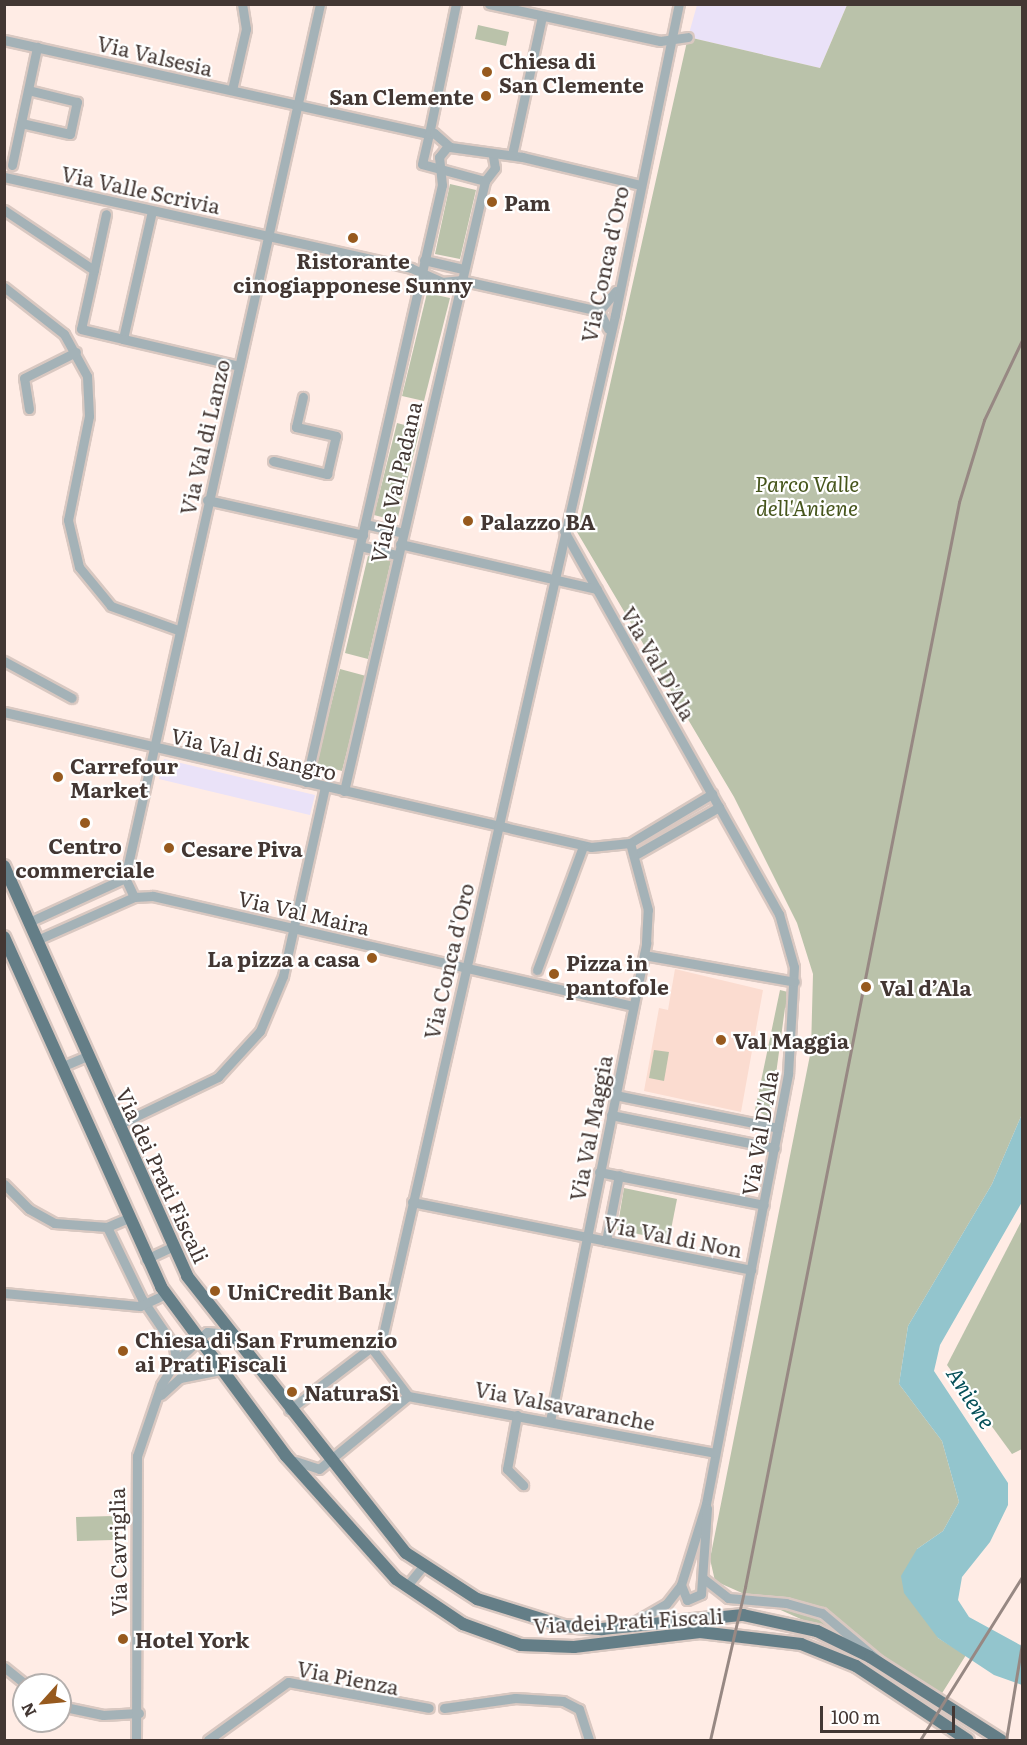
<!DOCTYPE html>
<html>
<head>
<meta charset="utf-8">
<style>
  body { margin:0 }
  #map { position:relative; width:1027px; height:1745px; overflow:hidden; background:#ffece5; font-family:Literata,serif }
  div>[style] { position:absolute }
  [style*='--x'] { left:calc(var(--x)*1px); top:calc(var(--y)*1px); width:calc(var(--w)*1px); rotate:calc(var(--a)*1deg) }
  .commercial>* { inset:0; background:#eae2f8 }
  .built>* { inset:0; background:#fbdcd0 }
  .green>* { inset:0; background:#bac2aa }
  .water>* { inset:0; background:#93c5cd }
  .roads { filter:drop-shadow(2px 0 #d9c8c1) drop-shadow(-2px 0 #d9c8c1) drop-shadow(0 2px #d9c8c1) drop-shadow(0 -2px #d9c8c1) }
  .minor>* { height:9px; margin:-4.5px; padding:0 4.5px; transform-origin:4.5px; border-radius:4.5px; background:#a4b2b7 }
  .major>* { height:12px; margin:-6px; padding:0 6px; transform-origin:6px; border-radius:6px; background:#647e87 }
  .rail>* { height:3px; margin:-1.5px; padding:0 1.5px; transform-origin:1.5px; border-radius:1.5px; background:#978883 }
  .dots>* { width:16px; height:16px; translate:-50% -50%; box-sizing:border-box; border:3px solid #fff; border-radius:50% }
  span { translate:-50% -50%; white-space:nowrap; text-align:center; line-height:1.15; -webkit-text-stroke:4.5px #fff; paint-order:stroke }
  .street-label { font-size:21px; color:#433733 }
  .poi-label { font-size:21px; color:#433733; font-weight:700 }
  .left { translate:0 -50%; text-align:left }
  .right { translate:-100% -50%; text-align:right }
  .park-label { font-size:21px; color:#46551c; font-style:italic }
  .water-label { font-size:22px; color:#055059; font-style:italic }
  .frame { position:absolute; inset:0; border:6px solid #433733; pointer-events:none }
  .north { position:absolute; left:12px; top:1673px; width:60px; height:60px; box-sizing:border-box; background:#fff; border:2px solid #b4afad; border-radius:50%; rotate:243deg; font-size:16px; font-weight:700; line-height:24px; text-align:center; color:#433733 }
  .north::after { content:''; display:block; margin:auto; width:21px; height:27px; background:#975a1e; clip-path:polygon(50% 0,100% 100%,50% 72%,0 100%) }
  .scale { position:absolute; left:820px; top:1706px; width:135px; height:27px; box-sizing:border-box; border:3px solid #433733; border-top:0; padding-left:8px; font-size:18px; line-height:21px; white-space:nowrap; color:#433733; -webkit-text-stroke:4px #fff; paint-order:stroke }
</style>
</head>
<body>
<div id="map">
  <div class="commercial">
    <div style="clip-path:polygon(697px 5px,847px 5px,820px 68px,688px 37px)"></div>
    <div style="clip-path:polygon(164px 759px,315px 795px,310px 815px,159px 779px)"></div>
  </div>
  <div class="built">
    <div style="clip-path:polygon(675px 969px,763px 990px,741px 1112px,644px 1091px,659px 1008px,668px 1010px)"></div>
  </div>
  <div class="green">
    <div style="clip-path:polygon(847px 5px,1022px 5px,1022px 1114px,992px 1184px,908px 1326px,899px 1384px,942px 1441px,959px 1502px,943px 1531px,917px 1549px,938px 1638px,966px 1655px,939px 1698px,857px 1644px,715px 1581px,710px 1559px,811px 1050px,813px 974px,797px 923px,734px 797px,577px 532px,688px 37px,820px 68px)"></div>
    <div style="clip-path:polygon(478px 25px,509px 32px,506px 46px,475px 39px)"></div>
    <div style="clip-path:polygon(450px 184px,476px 190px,460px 259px,435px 254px)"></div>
    <div style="clip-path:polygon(427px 293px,450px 298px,424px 401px,402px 396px)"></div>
    <div style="clip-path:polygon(397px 423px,420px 429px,397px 521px,374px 515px)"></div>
    <div style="clip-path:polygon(368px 556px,391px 561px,368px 659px,345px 653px)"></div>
    <div style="clip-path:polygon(340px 669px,366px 676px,342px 771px,316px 764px)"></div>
    <div style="clip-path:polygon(780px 990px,788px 992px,791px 1005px,785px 1008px,770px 1118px,755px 1110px)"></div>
    <div style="clip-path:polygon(654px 1050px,669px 1052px,664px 1081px,649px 1078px)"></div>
    <div style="clip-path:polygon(624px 1188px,677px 1199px,669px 1240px,617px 1230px)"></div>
    <div style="clip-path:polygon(1022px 1220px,1022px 1449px,1012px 1454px,947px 1365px)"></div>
    <div style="clip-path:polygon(113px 1516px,113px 1540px,77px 1541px,76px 1517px)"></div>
  </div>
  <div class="water">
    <div style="clip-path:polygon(1022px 1114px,1022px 1202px,940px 1345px,934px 1371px,1008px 1483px,1008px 1505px,990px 1542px,962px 1577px,958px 1600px,969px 1617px,1022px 1646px,1022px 1685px,994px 1675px,938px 1638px,904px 1593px,901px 1576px,917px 1549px,943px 1531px,959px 1502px,942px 1441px,899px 1384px,908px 1326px,992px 1184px)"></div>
  </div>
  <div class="roads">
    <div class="minor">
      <div style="--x:489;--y:4;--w:175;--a:12.2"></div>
      <div style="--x:660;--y:41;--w:28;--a:-8"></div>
      <div style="--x:4;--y:40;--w:435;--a:12.5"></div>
      <div style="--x:429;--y:134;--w:133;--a:-78.3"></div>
      <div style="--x:232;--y:90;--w:63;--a:-77.1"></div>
      <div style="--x:246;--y:29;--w:25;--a:-99"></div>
      <div style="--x:21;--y:123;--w:50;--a:12.7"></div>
      <div style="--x:70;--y:134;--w:33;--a:-78"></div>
      <div style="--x:77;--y:102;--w:50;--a:-166.2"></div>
      <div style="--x:512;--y:155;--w:142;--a:-77.8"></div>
      <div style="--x:493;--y:156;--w:12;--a:81"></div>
      <div style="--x:495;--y:168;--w:16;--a:128"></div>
      <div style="--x:485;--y:181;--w:65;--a:-164.9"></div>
      <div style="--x:422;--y:164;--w:31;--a:-77"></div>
      <div style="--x:429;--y:134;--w:5;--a:-11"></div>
      <div style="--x:434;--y:133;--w:21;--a:41"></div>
      <div style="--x:450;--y:147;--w:73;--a:7.9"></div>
      <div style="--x:522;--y:157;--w:121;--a:13.3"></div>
      <div style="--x:12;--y:165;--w:121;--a:-78"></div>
      <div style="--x:4;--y:177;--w:417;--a:12.6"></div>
      <div style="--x:411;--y:268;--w:34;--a:24"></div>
      <div style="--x:442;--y:282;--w:18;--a:-6"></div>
      <div style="--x:460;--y:280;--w:142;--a:12.6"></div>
      <div style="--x:599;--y:311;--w:20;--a:63"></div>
      <div style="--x:4;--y:210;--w:108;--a:33.7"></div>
      <div style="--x:94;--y:270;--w:60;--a:102.4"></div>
      <div style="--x:81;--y:329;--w:43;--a:13.4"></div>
      <div style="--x:152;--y:211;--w:131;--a:102.8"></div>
      <div style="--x:123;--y:339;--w:119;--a:13.1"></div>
      <div style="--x:424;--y:260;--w:40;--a:13"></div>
      <div style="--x:94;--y:270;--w:57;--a:-77.9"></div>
      <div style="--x:4;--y:287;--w:76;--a:38.1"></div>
      <div style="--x:64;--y:334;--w:48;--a:61.3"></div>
      <div style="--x:87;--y:376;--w:40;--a:87.1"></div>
      <div style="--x:89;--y:416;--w:106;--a:101.4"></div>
      <div style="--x:68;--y:520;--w:48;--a:76.8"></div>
      <div style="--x:79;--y:567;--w:50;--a:50.6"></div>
      <div style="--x:111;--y:606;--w:71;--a:19.7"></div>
      <div style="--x:599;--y:311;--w:26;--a:-50"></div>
      <div style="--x:29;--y:409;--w:31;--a:-99"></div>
      <div style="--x:24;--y:378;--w:58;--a:-26.6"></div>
      <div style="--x:273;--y:461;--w:56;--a:13.5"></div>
      <div style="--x:327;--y:474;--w:39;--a:-77"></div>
      <div style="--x:336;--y:436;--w:41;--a:-167.3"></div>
      <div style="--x:296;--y:427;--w:31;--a:-77"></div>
      <div style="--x:207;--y:500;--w:160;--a:12.6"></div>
      <div style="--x:365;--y:524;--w:39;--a:13"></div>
      <div style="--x:564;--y:531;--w:439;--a:60.7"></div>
      <div style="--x:779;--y:914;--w:55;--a:74.2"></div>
      <div style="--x:794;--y:967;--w:107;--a:93.2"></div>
      <div style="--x:788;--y:1074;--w:438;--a:100.8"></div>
      <div style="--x:706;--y:1504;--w:85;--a:107.2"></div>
      <div style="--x:681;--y:1585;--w:24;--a:128"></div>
      <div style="--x:666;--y:1604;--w:38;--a:150"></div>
      <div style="--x:400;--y:544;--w:202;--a:12.9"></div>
      <div style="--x:360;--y:546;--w:38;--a:14"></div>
      <div style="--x:4;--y:661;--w:77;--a:28.6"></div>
      <div style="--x:4;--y:712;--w:602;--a:12.95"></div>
      <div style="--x:591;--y:847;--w:39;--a:-6"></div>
      <div style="--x:630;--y:843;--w:96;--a:-30.9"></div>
      <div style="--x:306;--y:782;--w:612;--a:-77.17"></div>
      <div style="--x:442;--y:185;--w:28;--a:-96"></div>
      <div style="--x:439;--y:157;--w:14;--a:-51"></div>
      <div style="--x:344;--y:791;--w:626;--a:-76.98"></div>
      <div style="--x:635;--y:855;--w:97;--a:-29.7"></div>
      <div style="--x:125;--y:878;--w:895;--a:-77.42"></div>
      <div style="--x:134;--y:897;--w:19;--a:-3"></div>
      <div style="--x:153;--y:896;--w:492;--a:12.9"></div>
      <div style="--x:29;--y:922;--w:106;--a:-24.6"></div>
      <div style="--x:37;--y:940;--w:106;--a:-23.9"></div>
      <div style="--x:134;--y:897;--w:21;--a:-115"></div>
      <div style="--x:644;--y:955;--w:153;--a:10.1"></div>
      <div style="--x:537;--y:970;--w:132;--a:-69.6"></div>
      <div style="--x:61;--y:1067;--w:28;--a:-23"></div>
      <div style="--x:615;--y:1095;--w:166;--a:11.4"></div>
      <div style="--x:611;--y:1115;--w:167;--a:11.4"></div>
      <div style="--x:118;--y:1125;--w:111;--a:-25.6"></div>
      <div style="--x:218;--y:1077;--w:62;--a:-47.6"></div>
      <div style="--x:260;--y:1031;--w:60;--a:-67.3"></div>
      <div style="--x:283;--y:976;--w:194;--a:-77.5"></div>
      <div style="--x:599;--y:1172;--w:168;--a:11.3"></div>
      <div style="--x:4;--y:1184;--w:35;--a:45"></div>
      <div style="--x:29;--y:1209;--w:29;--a:29"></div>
      <div style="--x:54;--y:1223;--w:53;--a:4.3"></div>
      <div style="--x:107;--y:1227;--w:23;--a:-23"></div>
      <div style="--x:412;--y:1202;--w:346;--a:11.3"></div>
      <div style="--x:107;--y:1227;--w:80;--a:64.1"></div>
      <div style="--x:142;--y:1299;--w:57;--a:55.8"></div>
      <div style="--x:174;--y:1346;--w:15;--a:82"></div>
      <div style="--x:606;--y:1241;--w:67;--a:-78.9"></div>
      <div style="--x:146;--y:1259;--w:29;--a:-25"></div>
      <div style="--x:4;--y:1293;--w:137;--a:5.5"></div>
      <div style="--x:140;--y:1306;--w:29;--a:-25"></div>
      <div style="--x:161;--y:1395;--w:25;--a:-42"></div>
      <div style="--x:180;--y:1378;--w:41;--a:-11.3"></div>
      <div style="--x:408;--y:1396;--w:312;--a:10.5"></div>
      <div style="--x:289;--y:1410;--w:117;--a:-37.4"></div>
      <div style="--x:382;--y:1339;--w:1050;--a:-77.18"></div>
      <div style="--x:615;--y:315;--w:318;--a:-78.4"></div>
      <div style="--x:517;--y:1415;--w:55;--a:100.5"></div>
      <div style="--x:507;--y:1469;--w:23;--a:45"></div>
      <div style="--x:550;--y:1421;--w:488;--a:-78.6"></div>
      <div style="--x:646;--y:943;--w:33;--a:-87"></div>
      <div style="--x:648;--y:910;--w:69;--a:-105"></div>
      <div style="--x:295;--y:1461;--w:25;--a:18"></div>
      <div style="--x:319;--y:1469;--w:115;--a:-39.4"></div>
      <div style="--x:408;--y:1396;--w:63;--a:-127.2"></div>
      <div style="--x:704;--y:1579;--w:31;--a:38"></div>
      <div style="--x:728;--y:1598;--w:58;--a:4.9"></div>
      <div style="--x:786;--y:1603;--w:37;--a:16"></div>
      <div style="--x:822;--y:1613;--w:75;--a:40.1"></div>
      <div style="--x:681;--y:1585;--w:16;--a:68"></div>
      <div style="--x:687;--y:1600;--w:15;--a:-23"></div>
      <div style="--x:701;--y:1594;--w:86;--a:-86"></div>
      <div style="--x:406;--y:1587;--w:26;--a:-51"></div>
      <div style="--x:4;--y:1667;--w:28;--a:39"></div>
      <div style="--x:60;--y:1706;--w:44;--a:11.8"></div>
      <div style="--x:103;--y:1715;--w:36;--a:-3"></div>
      <div style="--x:444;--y:1708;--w:72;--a:-8"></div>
      <div style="--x:515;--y:1698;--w:48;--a:3.6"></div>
      <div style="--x:563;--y:1701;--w:18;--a:27"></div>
      <div style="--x:579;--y:1709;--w:33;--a:72"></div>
      <div style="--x:136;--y:1740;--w:284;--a:-89.8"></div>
      <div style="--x:137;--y:1456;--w:75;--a:-71.3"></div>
      <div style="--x:161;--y:1385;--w:28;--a:-58"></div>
      <div style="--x:176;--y:1361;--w:42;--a:-43.1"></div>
      <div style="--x:207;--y:1332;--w:22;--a:5"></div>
      <div style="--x:208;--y:1740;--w:99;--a:-35.9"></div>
      <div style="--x:288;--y:1682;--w:143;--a:10.4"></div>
    </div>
    <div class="major">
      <div style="--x:4;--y:866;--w:449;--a:65.9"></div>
      <div style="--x:187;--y:1276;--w:353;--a:51.7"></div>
      <div style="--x:406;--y:1553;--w:85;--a:32.9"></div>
      <div style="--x:477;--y:1599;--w:91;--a:17.2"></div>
      <div style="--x:564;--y:1626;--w:38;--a:5"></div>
      <div style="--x:602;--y:1629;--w:142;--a:-5.7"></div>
      <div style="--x:743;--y:1615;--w:76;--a:12.2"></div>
      <div style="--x:817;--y:1631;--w:59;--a:26.1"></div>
      <div style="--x:870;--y:1657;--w:155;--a:32.4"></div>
      <div style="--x:4;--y:937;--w:384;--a:65.8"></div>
      <div style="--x:161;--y:1287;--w:210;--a:53.5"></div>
      <div style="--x:286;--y:1456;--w:165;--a:48.2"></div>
      <div style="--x:396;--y:1579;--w:81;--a:33.9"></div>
      <div style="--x:463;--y:1624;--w:62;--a:19.9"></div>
      <div style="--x:521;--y:1645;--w:53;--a:2.2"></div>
      <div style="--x:574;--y:1647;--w:127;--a:-6.8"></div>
      <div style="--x:700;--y:1632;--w:102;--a:6.8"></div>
      <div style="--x:801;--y:1644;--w:59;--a:21.8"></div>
      <div style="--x:856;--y:1666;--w:134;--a:33.5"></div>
    </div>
  </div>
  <div class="rail">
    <div style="--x:710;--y:1740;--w:157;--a:-77.1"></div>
    <div style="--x:745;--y:1587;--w:1106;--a:-78.84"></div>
    <div style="--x:959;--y:502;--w:86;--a:-73"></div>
    <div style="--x:984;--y:420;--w:89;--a:-64.6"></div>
    <div style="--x:920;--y:1740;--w:192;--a:-58"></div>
    <div style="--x:1006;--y:1740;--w:98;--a:-80.6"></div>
  </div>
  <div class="dots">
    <div style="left:487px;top:72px;background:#975a1e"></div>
    <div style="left:486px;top:96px;background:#975a1e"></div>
    <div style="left:492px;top:202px;background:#975a1e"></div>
    <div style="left:353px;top:238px;background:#975a1e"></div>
    <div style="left:468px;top:521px;background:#975a1e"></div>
    <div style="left:58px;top:777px;background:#975a1e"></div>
    <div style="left:85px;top:823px;background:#975a1e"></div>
    <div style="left:169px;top:848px;background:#975a1e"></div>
    <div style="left:372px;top:958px;background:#975a1e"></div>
    <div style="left:554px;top:974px;background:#975a1e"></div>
    <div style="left:866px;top:987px;background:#975a1e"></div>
    <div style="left:721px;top:1040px;background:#975a1e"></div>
    <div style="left:215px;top:1291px;background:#975a1e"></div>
    <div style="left:123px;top:1351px;background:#975a1e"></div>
    <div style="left:292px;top:1392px;background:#975a1e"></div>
    <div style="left:123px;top:1639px;background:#975a1e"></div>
  </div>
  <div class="street-label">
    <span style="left:155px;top:55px;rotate:13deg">Via Valsesia</span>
    <span style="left:141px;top:189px;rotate:12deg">Via Valle Scrivia</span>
    <span style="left:604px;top:264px;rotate:-78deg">Via Conca d'Oro</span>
    <span style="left:204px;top:437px;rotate:-77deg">Via Val di Lanzo</span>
    <span style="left:395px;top:482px;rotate:-77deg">Viale Val Padana</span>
    <span style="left:659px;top:663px;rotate:60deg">Via Val D'Ala</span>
    <span style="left:254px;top:753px;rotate:13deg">Via Val di Sangro</span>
    <span style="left:304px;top:912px;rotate:13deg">Via Val Maira</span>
    <span style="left:448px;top:961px;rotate:-77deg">Via Conca d'Oro</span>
    <span style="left:590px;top:1128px;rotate:-79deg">Via Val Maggia</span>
    <span style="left:759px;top:1133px;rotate:-80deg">Via Val D'Ala</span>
    <span style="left:163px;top:1175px;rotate:65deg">Via dei Prati Fiscali</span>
    <span style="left:673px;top:1236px;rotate:11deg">Via Val di Non</span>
    <span style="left:565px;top:1405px;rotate:11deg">Via Valsavaranche</span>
    <span style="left:117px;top:1552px;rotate:-91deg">Via Cavriglia</span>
    <span style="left:628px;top:1620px;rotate:-3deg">Via dei Prati Fiscali</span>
    <span style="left:348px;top:1677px;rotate:11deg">Via Pienza</span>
  </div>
  <div class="poi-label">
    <span class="left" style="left:499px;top:72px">Chiesa di<br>San Clemente</span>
    <span class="right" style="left:474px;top:96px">San Clemente</span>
    <span class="left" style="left:504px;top:202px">Pam</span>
    <span style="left:353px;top:272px">Ristorante<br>cinogiapponese Sunny</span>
    <span class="left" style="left:480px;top:521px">Palazzo BA</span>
    <span class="left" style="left:70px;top:777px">Carrefour<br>Market</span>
    <span style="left:85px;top:857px">Centro<br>commerciale</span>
    <span class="left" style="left:181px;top:848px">Cesare Piva</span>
    <span class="right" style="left:360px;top:958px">La pizza a casa</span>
    <span class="left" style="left:566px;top:974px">Pizza in<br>pantofole</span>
    <span class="left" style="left:880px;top:987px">Val d’Ala</span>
    <span class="left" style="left:733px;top:1040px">Val Maggia</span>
    <span class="left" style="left:227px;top:1291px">UniCredit Bank</span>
    <span class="left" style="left:135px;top:1351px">Chiesa di San Frumenzio<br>ai Prati Fiscali</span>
    <span class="left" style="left:304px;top:1392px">NaturaSì</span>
    <span class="left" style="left:135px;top:1639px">Hotel York</span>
  </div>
  <div class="park-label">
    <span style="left:807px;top:495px">Parco Valle<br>dell'Aniene</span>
  </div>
  <div class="water-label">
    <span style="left:972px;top:1397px;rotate:57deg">Aniene</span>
  </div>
  <div class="frame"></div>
  <div class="north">N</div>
  <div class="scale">100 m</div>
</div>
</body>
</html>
